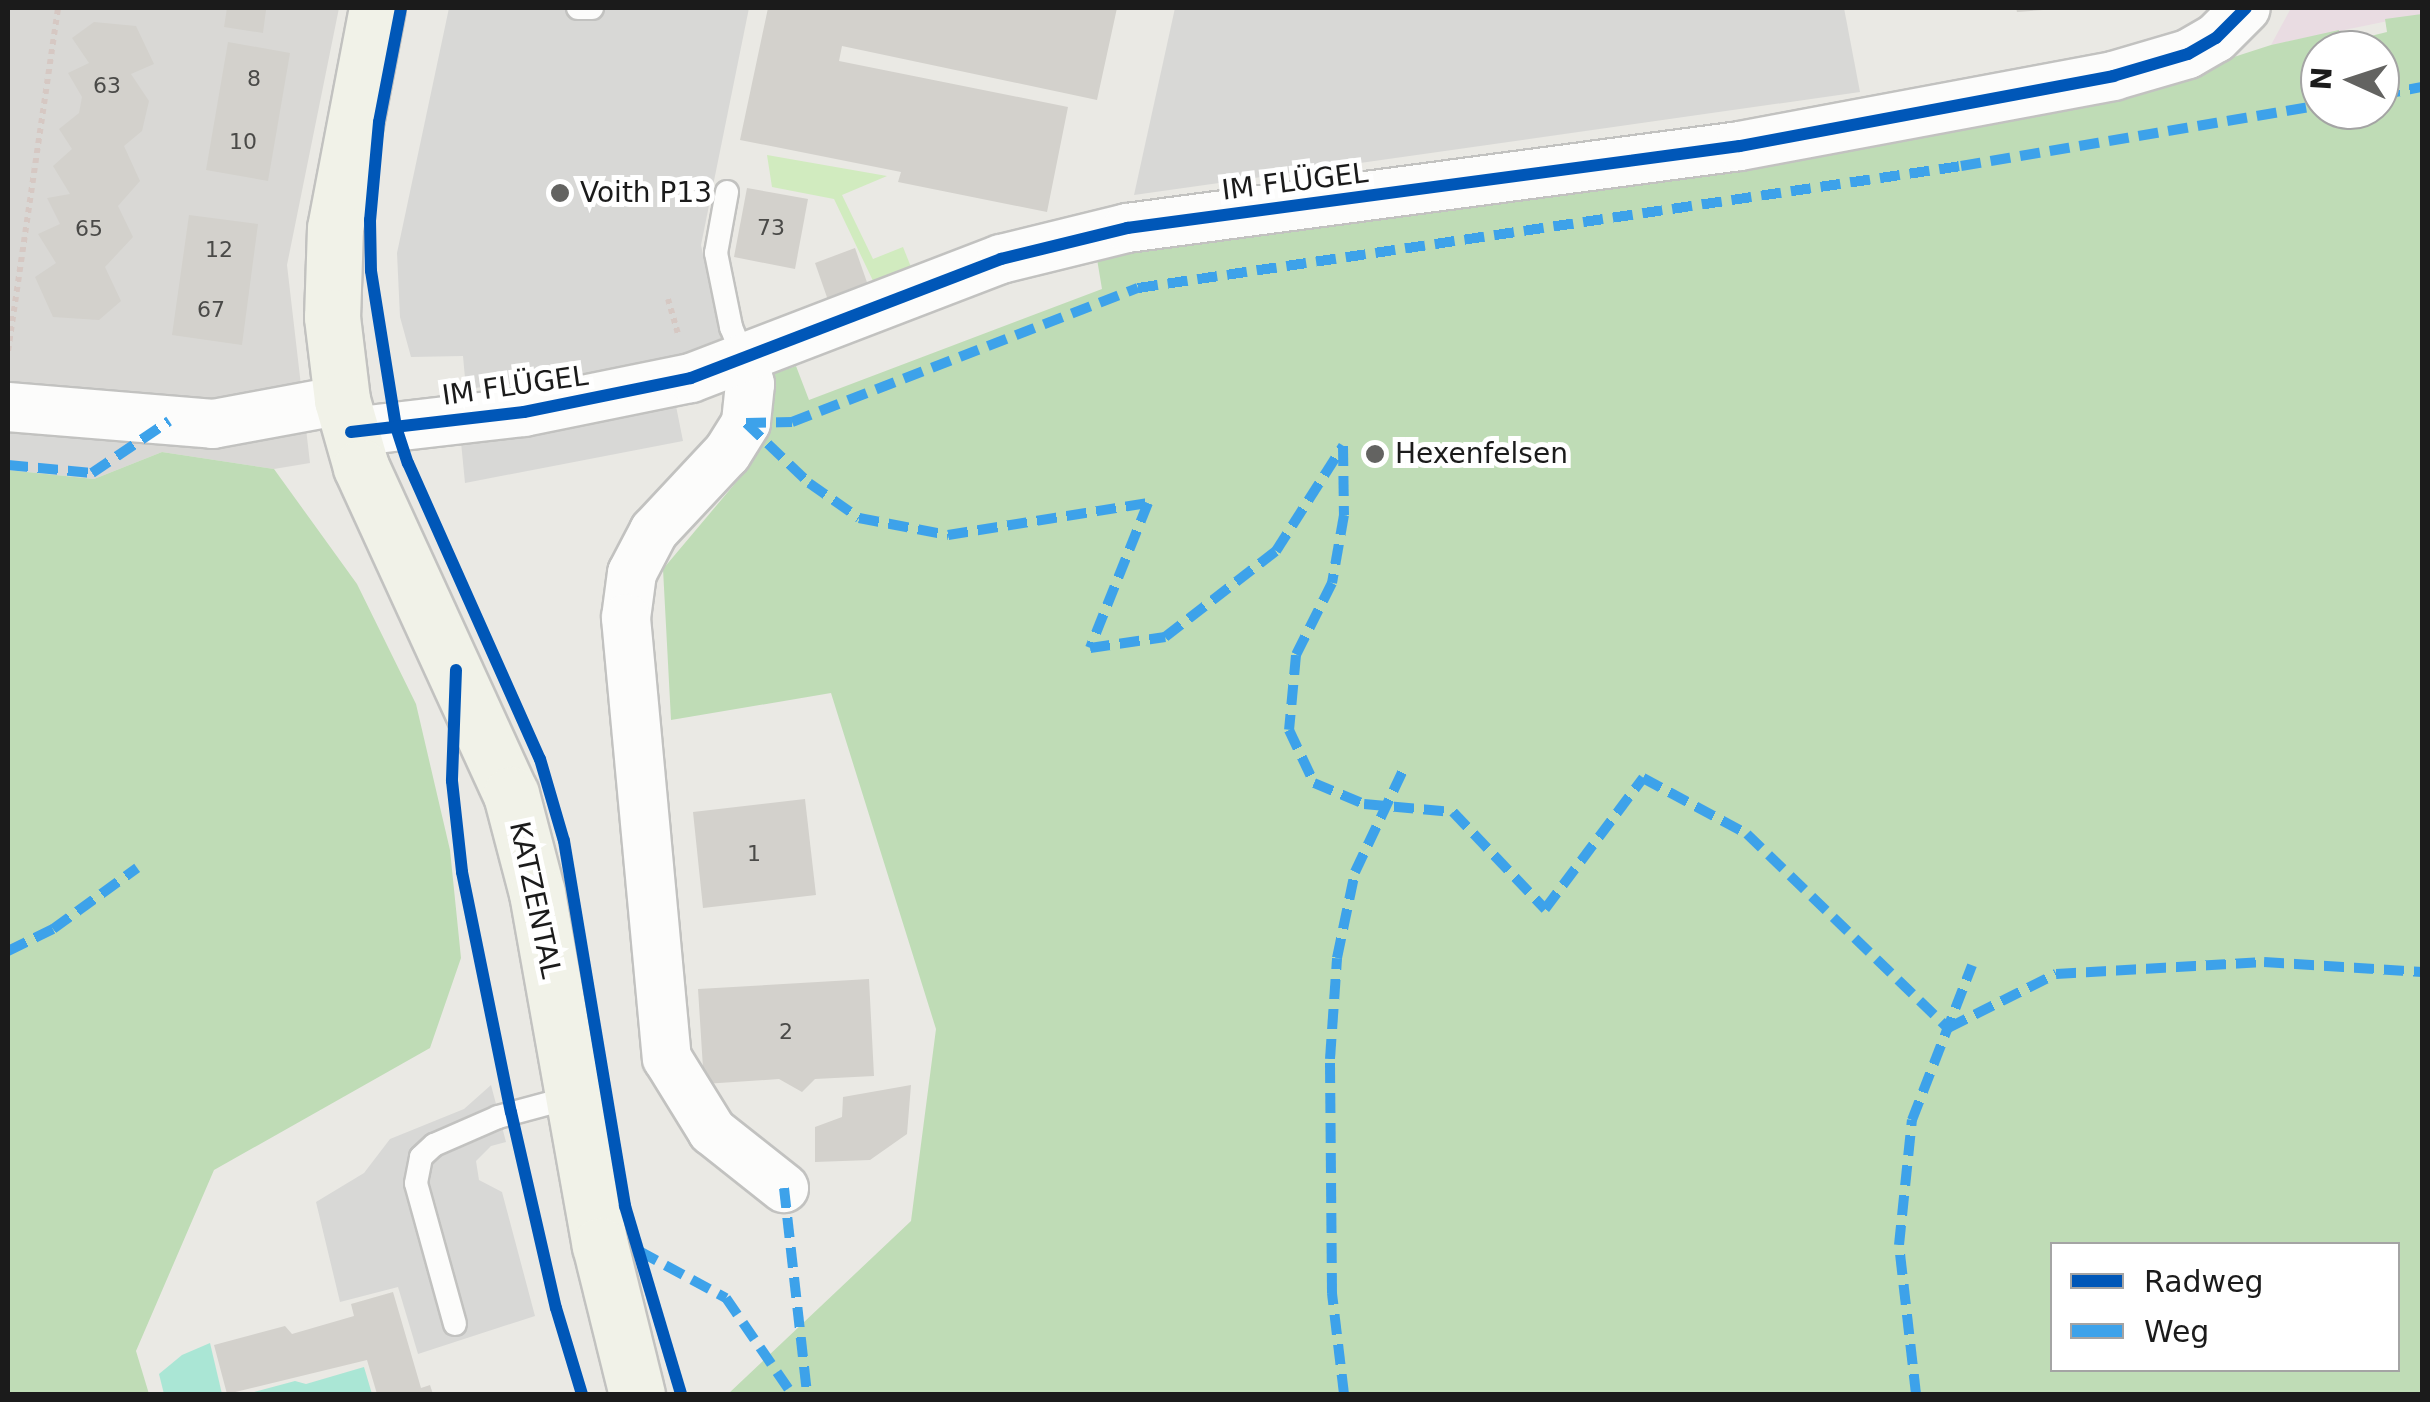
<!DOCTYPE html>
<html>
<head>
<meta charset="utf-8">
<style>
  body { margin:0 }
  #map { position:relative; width:2430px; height:1402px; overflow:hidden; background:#eae9e4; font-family:"DejaVu Sans",sans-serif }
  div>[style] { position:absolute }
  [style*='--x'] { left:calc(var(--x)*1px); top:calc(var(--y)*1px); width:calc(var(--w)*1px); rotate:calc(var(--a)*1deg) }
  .residential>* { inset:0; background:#d9d8d5 }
  .industrial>* { inset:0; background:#e9dce2 }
  .grass>* { inset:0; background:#d1ebbf }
  .forest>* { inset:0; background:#bfdcb6 }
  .pitch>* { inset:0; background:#aae6d5 }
  .parking>* { inset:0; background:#d8d8d6 }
  .building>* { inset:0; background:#d3d1cc }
  .path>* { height:6px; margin-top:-3px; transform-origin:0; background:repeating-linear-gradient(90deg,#d6c8c3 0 5px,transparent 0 10px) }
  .roads { filter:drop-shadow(2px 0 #c2c2c0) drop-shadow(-2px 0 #c2c2c0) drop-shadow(0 2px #c2c2c0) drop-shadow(0 -2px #c2c2c0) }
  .lane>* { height:22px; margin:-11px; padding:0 11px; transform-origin:11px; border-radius:11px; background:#fcfcfb }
  .street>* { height:48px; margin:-24px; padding:0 24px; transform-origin:24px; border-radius:24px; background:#fcfcfb }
  .secondary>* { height:55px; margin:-27.5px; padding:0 27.5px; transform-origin:27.5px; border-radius:27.5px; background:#f1f2e8 }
  .quiet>* { height:10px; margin-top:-5px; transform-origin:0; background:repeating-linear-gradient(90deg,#3da2ea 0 20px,transparent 0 30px) }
  .cycleway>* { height:12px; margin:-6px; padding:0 6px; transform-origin:6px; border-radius:6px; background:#0057b8 }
  .dots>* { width:28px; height:28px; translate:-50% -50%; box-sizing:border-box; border:5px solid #fff; border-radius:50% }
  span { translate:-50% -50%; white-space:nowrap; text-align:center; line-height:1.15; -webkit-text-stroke:10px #fff; paint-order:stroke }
  .number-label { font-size:22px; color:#4a4a48 }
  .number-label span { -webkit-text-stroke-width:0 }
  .street-label { font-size:28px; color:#1b1b1b }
  .poi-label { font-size:28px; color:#1b1b1b }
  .left { translate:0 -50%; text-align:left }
  .frame { position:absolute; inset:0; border:10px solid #1b1b1b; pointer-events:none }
  .legend { position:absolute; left:2050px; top:1242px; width:350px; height:130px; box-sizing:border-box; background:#fff; border:2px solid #a4a4a4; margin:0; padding:12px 18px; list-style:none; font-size:30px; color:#1b1b1b }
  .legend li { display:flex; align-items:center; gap:20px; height:50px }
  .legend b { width:50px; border:2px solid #a4a4a4 }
  .north { position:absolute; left:2300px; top:30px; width:100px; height:100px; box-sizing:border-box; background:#fff; border:2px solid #a4a4a4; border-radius:50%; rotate:273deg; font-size:28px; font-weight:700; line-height:40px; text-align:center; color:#1b1b1b }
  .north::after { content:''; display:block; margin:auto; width:35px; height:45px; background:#636361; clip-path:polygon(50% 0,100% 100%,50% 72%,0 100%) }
</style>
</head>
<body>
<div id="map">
  <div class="residential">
    <div style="clip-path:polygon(8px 8px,339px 8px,287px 265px,310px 463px,274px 469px,162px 452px,94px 479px,8px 470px)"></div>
  </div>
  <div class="industrial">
    <div style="clip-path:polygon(2291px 8px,2422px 8px,2422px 14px,2271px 45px)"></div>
  </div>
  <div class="grass">
    <div style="clip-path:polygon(767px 155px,887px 176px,842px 195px,873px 259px,903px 247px,913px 272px,875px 285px,834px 199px,772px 187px)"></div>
  </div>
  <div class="forest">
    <div style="clip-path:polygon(evenodd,2422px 14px,2422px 1394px,728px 1394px,911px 1221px,936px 1029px,831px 693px,671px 720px,663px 569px,743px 474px,754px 446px,764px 377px,796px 366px,809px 400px,1102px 289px,1096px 253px,2144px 86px,2271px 45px,2339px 30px,2342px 43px,2387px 32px,2385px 19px,2422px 14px,2320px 50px,2380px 50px,2380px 110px,2320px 110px,2320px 50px,2422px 14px,2052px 1244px,2398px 1244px,2398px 1370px,2052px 1370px,2052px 1244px)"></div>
    <div style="clip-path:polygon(162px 452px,274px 469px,357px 584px,416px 704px,450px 850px,461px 958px,430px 1048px,214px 1170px,136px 1351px,149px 1394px,8px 1394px,8px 470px,94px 479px)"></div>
  </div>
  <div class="pitch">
    <div style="clip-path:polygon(210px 1343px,222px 1394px,164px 1394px,159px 1374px,182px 1355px)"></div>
    <div style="clip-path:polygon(364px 1367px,372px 1394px,247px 1394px,295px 1381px,306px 1384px)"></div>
  </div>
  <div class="parking">
    <div style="clip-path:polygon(449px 8px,749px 8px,701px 245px,722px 341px,672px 357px,586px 375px,466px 389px,463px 356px,411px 357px,400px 317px,397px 253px)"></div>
    <div style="clip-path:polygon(1175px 8px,1844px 8px,1860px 92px,1134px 195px)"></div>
    <div style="clip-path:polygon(675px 401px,683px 441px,465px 483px,461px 442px)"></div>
    <div style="clip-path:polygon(8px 416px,153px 429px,89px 468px,8px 460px)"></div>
    <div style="clip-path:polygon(491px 1085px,506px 1142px,491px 1146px,476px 1161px,479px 1180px,502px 1192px,535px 1316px,418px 1354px,398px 1287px,340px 1302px,316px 1202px,364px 1173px,390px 1139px,464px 1109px)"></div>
  </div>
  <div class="building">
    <div style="clip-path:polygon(227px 8px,266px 10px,263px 33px,224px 27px)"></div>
    <div style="clip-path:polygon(768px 8px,1117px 8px,1097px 100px,842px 46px,839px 61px,1068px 107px,1047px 212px,898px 182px,901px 172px,740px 140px)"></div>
    <div style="clip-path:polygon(2016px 8px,2043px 8px,2043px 10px,2017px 12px)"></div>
    <div style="clip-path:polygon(94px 22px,136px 26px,154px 64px,131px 74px,149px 101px,142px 131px,124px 146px,140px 181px,118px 206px,133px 237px,105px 267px,121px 301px,99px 320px,53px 317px,35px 277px,56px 263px,38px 234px,60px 224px,47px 198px,70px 194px,53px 166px,72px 149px,59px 129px,79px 113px,82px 97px,68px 73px,89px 63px,72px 38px)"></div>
    <div style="clip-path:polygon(228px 42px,290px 53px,268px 181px,206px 170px)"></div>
    <div style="clip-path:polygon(747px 188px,808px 199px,795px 269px,734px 257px)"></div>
    <div style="clip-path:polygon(189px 215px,258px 224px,242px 345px,172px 335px)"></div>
    <div style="clip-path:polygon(855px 248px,869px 288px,829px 303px,815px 263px)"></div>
    <div style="clip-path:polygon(805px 799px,816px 895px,703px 908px,693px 812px)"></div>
    <div style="clip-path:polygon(869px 979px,874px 1076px,815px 1079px,802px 1092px,779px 1079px,704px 1084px,698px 989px)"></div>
    <div style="clip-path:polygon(911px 1085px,907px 1134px,870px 1160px,815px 1162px,815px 1127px,842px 1117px,843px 1097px)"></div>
    <div style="clip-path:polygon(393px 1292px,421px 1388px,430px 1385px,433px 1394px,377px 1394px,367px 1360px,227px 1394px,214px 1345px,285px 1326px,292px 1334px,354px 1316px,351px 1304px)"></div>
  </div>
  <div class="path">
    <div style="--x:668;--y:299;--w:36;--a:74"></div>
    <div style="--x:8;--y:351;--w:347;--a:-81.7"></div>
  </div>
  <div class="roads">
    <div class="lane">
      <div style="--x:578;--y:8;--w:14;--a:0"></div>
      <div style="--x:727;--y:192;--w:62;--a:100.2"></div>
      <div style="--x:716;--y:253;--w:76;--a:78.5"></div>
      <div style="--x:731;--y:327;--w:35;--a:68"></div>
      <div style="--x:455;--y:1324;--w:146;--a:-105.5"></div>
      <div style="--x:416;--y:1183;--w:26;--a:-79"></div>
      <div style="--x:421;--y:1157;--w:18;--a:-43"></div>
      <div style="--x:434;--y:1145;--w:70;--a:-23.6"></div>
      <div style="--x:498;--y:1117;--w:77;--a:-15.1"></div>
    </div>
    <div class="street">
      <div style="--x:744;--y:360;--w:25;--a:76"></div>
      <div style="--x:750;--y:384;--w:39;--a:96"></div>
      <div style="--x:746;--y:423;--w:36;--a:122"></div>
      <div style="--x:727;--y:453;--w:107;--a:133.1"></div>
      <div style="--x:654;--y:531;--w:47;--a:117.6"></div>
      <div style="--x:632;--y:573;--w:45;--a:97.6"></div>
      <div style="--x:626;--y:618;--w:442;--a:84.7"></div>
      <div style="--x:667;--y:1058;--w:86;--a:58.3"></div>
      <div style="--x:712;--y:1131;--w:92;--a:38.4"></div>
      <div style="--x:8;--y:407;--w:206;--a:4.7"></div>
      <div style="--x:213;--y:424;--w:131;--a:-10.5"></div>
      <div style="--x:351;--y:432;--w:174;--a:-6.6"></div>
      <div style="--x:524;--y:412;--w:170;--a:-11.5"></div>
      <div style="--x:691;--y:378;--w:332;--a:-21"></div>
      <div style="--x:1001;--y:259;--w:130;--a:-13.8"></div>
      <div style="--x:1127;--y:228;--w:618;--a:-7.62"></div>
      <div style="--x:1740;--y:146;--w:380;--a:-10.6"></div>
      <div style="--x:2113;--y:76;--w:78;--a:-16.3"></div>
      <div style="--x:2188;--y:54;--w:32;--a:-30"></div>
      <div style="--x:2216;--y:38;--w:42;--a:-45"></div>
    </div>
    <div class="secondary">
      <div style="--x:377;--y:8;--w:224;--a:100.8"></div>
      <div style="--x:335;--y:228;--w:89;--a:91.9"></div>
      <div style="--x:332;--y:317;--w:84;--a:83.1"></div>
      <div style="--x:342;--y:400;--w:70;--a:74.2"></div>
      <div style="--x:361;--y:467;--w:360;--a:65.4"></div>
      <div style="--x:511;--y:794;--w:102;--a:75.3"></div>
      <div style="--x:537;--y:893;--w:358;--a:79.9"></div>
      <div style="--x:600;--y:1245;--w:154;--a:76.1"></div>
    </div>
  </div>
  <div class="quiet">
    <div style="--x:2380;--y:95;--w:43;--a:-10.8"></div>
    <div style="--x:746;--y:423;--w:87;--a:43.6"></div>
    <div style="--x:809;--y:483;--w:61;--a:35"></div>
    <div style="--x:859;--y:518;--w:91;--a:10.8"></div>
    <div style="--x:948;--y:535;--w:203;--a:-9.1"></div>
    <div style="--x:1148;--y:503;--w:156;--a:111.8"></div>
    <div style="--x:1090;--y:648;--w:76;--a:-8.3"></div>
    <div style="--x:1165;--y:637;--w:140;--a:-37.8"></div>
    <div style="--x:1276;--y:551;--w:125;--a:-57.5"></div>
    <div style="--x:1343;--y:446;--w:69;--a:89.2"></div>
    <div style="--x:1344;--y:515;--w:69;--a:100"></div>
    <div style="--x:1332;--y:583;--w:80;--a:116.6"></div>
    <div style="--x:1296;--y:655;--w:75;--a:95.3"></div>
    <div style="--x:1289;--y:730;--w:59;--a:64.7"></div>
    <div style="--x:1314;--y:783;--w:54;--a:22.8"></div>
    <div style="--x:1364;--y:804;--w:89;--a:5.1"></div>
    <div style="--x:1453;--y:812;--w:134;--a:46.5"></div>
    <div style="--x:1545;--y:909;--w:164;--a:-53.2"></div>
    <div style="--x:1643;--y:778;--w:118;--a:28.3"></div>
    <div style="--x:1747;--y:834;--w:279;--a:44"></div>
    <div style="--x:1948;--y:1028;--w:121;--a:-26.6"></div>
    <div style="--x:2056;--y:974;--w:208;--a:-3.3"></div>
    <div style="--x:2264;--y:962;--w:158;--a:3.6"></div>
    <div style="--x:746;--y:423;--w:46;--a:-1.2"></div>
    <div style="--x:792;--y:422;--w:371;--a:-21.2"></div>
    <div style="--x:1138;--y:288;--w:832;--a:-8.43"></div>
    <div style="--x:1961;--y:166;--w:364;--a:-9.6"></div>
    <div style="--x:8;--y:465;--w:84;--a:5.4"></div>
    <div style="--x:92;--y:473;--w:93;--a:-34"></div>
    <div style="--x:8;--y:951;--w:50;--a:-26.1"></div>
    <div style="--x:53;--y:929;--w:104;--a:-36"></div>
    <div style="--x:784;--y:1188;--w:207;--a:83.6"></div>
    <div style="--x:639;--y:1251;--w:99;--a:28.4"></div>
    <div style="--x:726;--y:1298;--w:116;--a:55.5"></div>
    <div style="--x:1344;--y:1394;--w:102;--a:-96.8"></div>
    <div style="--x:1332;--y:1293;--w:234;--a:-90.5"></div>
    <div style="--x:1330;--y:1059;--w:101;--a:-86"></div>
    <div style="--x:1337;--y:958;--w:88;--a:-78.2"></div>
    <div style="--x:1355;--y:872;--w:117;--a:-64.7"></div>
    <div style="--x:1916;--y:1394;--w:150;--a:-96.5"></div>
    <div style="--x:1899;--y:1245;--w:126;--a:-84.1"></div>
    <div style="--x:1912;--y:1120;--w:166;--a:-68.8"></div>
  </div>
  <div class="cycleway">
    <div style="--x:401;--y:8;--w:116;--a:100.9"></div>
    <div style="--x:379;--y:122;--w:98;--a:95.2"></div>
    <div style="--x:370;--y:220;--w:51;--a:88.9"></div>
    <div style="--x:371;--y:271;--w:158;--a:80.9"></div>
    <div style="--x:396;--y:427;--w:38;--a:72"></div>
    <div style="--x:408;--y:463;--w:324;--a:66"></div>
    <div style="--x:540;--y:759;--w:85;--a:73.7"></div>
    <div style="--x:564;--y:841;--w:370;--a:80.5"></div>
    <div style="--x:625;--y:1206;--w:196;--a:73.4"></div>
    <div style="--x:351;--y:432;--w:174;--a:-6.6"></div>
    <div style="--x:524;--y:412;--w:170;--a:-11.5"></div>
    <div style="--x:691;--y:378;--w:332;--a:-21"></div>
    <div style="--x:1001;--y:259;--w:130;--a:-13.8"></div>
    <div style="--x:1127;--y:228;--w:618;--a:-7.62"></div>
    <div style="--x:1740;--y:146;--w:380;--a:-10.6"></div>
    <div style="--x:2113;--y:76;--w:78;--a:-16.3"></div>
    <div style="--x:2188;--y:54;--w:32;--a:-30"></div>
    <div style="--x:2216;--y:38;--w:42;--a:-45"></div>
    <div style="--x:456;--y:670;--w:111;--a:92.1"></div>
    <div style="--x:452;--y:781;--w:92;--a:83.7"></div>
    <div style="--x:462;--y:872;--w:245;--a:78.5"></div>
    <div style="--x:511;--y:1112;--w:201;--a:77.1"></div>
    <div style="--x:556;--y:1308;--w:90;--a:73.2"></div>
  </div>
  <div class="dots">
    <div style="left:560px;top:193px;background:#636361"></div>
    <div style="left:1375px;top:454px;background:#636361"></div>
  </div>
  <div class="number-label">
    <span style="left:254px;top:79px">8</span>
    <span style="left:107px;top:86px">63</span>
    <span style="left:243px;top:142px">10</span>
    <span style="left:771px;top:228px">73</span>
    <span style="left:89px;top:229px">65</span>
    <span style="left:219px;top:250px">12</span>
    <span style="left:211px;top:310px">67</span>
    <span style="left:754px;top:854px">1</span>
    <span style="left:786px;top:1032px">2</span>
  </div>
  <div class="street-label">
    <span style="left:1295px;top:182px;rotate:-7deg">IM FLÜGEL</span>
    <span style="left:515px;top:386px;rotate:-8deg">IM FLÜGEL</span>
    <span style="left:535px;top:900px;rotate:78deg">KATZENTAL</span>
  </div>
  <div class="poi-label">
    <span class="left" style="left:580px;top:193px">Voith P13</span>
    <span class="left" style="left:1395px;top:454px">Hexenfelsen</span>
  </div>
  <div class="frame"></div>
  <ul class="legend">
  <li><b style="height:12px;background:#0057b8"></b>Radweg</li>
  <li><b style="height:12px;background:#3da2ea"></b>Weg</li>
  </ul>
  <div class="north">N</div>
</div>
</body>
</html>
